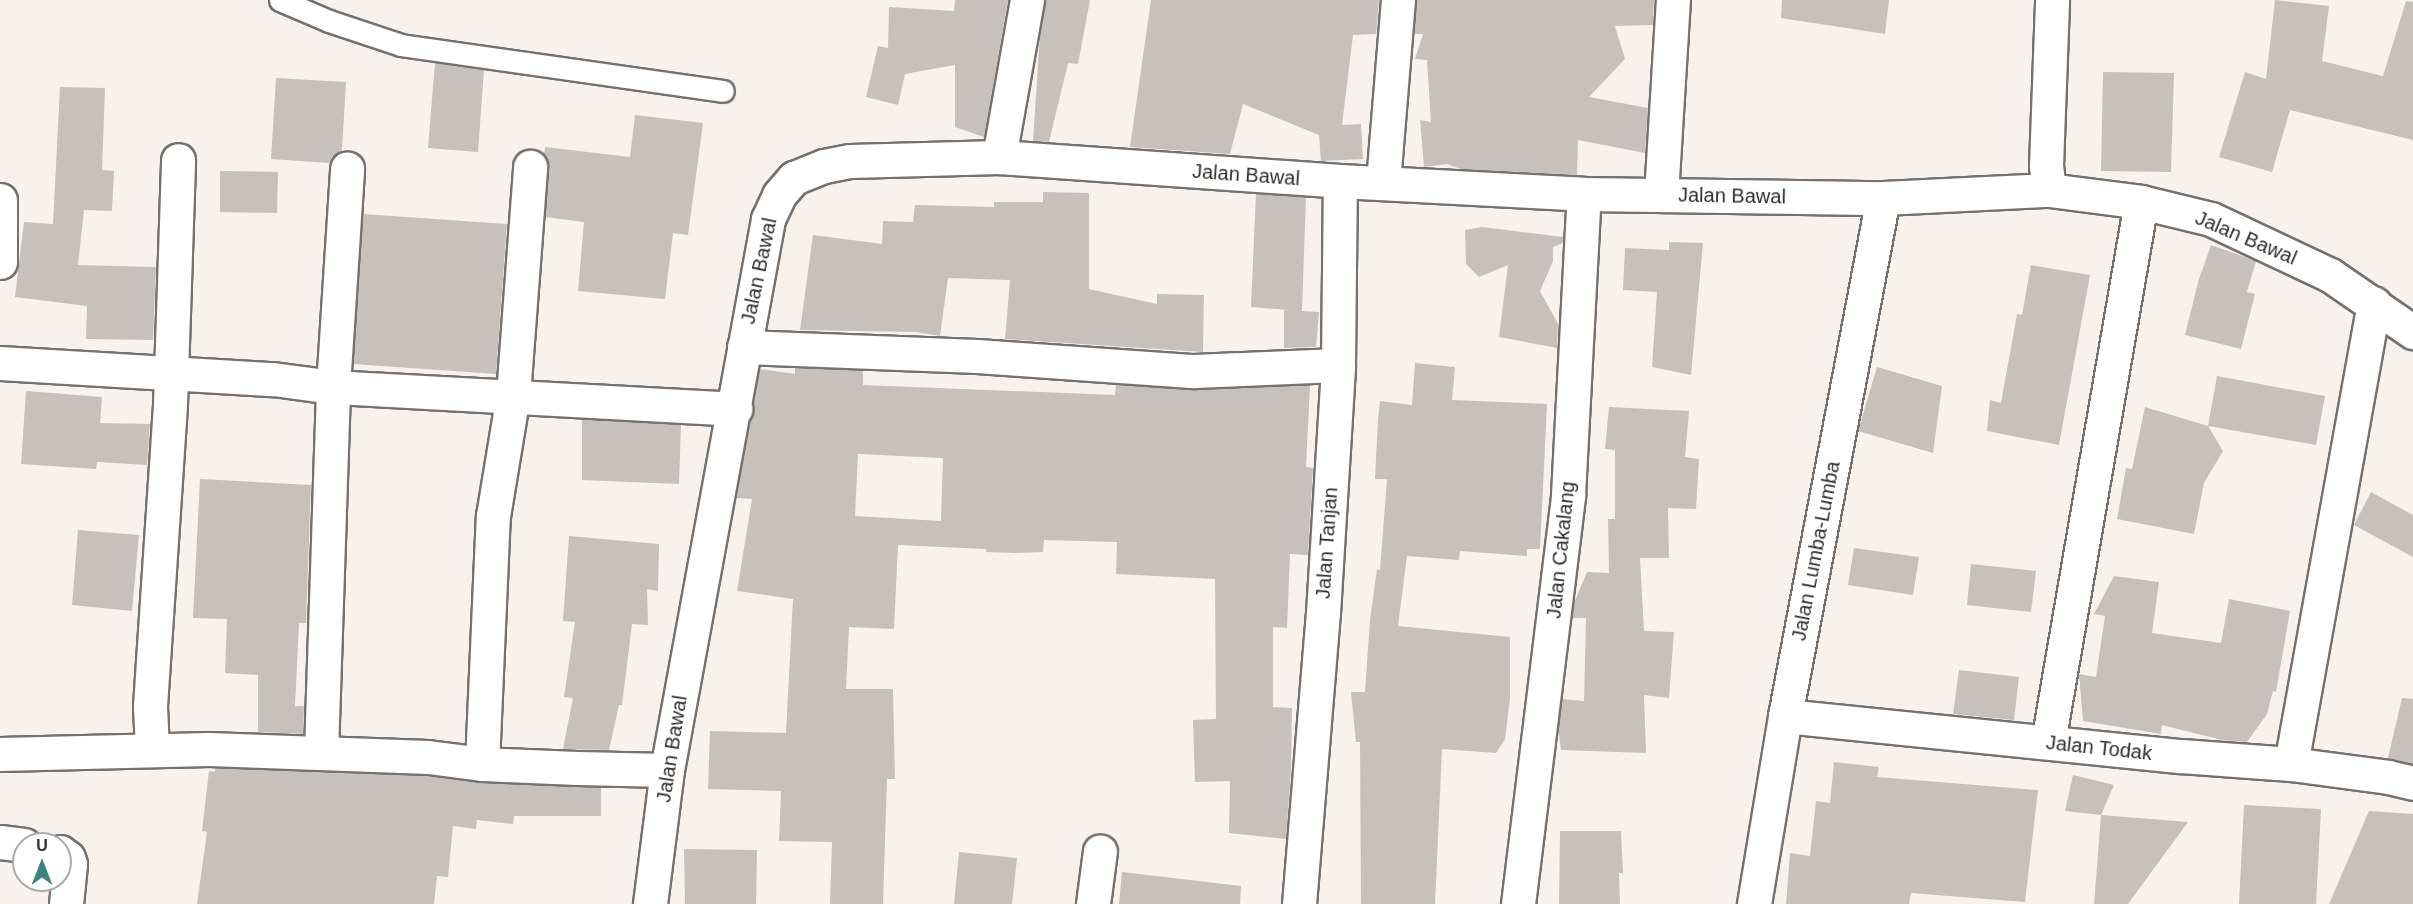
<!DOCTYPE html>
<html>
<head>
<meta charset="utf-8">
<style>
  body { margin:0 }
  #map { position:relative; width:2413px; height:904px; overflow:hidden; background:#f7f2ee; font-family:Arial,sans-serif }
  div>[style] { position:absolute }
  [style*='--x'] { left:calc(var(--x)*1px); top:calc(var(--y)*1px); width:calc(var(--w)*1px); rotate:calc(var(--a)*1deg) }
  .building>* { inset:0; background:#c6c1bc }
  .roads { filter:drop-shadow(2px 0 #76716d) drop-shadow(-2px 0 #76716d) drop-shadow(0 2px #76716d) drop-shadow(0 -2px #76716d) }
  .service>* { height:21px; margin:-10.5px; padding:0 10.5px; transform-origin:10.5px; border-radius:10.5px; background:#fff }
  .minor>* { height:33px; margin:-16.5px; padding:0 16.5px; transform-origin:16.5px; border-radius:16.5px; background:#fff }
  span { translate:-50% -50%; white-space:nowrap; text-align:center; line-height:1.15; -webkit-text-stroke:6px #fff; paint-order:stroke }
  .street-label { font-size:20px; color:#302e2c }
  .north { position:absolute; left:12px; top:832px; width:60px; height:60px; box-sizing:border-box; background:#fff; border:2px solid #acabab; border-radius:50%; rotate:0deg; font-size:16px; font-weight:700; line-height:24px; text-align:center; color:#302e2c }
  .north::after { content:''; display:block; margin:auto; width:21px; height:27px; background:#3c837e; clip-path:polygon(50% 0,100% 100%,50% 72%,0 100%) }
</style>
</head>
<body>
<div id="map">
  <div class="building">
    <div style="clip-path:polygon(955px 0,1008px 0,984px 137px,955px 127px,955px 65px,905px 74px,898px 105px,866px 97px,878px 46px,888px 48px,889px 7px,954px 11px)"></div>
    <div style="clip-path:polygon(1045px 0,1090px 0,1078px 64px,1068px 63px,1049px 142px,1033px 141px,1040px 34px)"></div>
    <div style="clip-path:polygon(1151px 0,1379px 0,1376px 34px,1353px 35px,1342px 125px,1361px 124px,1363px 159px,1321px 161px,1319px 135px,1243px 104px,1230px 154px,1130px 147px)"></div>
    <div style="clip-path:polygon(1416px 0,1654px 0,1653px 25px,1615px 26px,1625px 59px,1589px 97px,1648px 108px,1645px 153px,1578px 140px,1577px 175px,1461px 169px,1447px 164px,1424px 167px,1420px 120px,1431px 122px,1427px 60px,1415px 59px,1423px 34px,1414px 34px)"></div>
    <div style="clip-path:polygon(1782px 0,1889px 0,1885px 34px,1781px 18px)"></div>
    <div style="clip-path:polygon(2275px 0,2329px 6px,2322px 61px,2383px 76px,2406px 1px,2413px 2px,2413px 140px,2290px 110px,2272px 172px,2219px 157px,2245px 72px,2266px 79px)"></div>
    <div style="clip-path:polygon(435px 63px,484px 70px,478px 152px,428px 148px)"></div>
    <div style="clip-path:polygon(2103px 72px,2174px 73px,2171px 172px,2101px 171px)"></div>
    <div style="clip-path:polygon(276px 78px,346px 82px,342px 150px,332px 157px,329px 163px,271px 159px)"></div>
    <div style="clip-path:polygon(60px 87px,105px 88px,102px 170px,114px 171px,112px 211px,84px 210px,78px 265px,156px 267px,153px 340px,86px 339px,87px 306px,15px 297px,24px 222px,53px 224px)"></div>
    <div style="clip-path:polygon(635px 115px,703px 123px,688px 235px,673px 233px,665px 299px,578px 291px,584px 222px,545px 217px,549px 168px,544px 156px,545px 147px,630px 157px)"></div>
    <div style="clip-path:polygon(220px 171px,278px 172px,277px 213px,220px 212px)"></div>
    <div style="clip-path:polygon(1043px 192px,1089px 193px,1089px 289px,1157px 304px,1157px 294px,1204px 295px,1203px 352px,1005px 339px,1010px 280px,948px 278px,940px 336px,916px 332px,800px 330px,813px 235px,882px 244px,883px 221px,913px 222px,915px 205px,994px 207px,994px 202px,1043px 202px)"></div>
    <div style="clip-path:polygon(1256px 194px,1306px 197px,1302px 311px,1319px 312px,1316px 347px,1284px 348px,1284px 310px,1289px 310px,1251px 307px)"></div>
    <div style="clip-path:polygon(363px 214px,507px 224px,496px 374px,353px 364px)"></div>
    <div style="clip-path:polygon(1482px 227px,1563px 237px,1563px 243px,1553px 247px,1553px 261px,1540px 291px,1558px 324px,1557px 348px,1499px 337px,1508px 265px,1479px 277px,1466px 264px,1465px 230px)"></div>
    <div style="clip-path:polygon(1669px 242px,1703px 243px,1691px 375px,1652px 367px,1657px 292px,1623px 290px,1625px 248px,1669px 250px)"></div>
    <div style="clip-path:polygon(2211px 245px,2256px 261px,2247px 292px,2255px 294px,2241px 349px,2185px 335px,2199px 279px)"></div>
    <div style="clip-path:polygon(2031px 265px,2090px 275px,2059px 445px,1987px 431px,1990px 400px,2001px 403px,2017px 314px,2022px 315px)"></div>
    <div style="clip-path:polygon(1415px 363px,1455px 367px,1452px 400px,1547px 404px,1540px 549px,1527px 549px,1527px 556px,1460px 551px,1459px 560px,1407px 556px,1398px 626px,1510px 637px,1510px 698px,1505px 739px,1496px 753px,1442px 749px,1435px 904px,1361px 904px,1360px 742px,1356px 742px,1351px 692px,1365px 692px,1370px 620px,1377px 569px,1380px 570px,1387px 479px,1375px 479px,1378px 419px,1380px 401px,1412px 405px)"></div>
    <div style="clip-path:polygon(1877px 367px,1942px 386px,1933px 453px,1858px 431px)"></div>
    <div style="clip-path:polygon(evenodd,795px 368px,863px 370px,863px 385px,1115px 395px,1116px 384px,1195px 390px,1310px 385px,1306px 467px,1313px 468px,1308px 555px,1290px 554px,1287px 628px,1273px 627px,1273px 707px,1292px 708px,1291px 769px,1286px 839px,1229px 833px,1230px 781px,1195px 782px,1193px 720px,1216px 719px,1215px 579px,1116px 574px,1117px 542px,1044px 540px,1043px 552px,1015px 553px,986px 552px,986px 549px,898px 545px,894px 629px,849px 627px,846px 689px,893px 689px,895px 779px,887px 779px,883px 904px,830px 904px,832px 842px,779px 841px,781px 791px,708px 789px,710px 731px,786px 733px,793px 599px,737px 591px,752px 499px,736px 498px,760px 369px,795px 374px,795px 368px,858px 454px,943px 458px,941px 521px,855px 516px,858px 454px)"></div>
    <div style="clip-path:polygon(2217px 376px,2325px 396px,2316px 445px,2208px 426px)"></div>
    <div style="clip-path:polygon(26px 391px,102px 397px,100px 423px,150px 424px,147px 465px,97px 462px,96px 469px,21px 464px)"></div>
    <div style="clip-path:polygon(1609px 407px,1689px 411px,1685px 457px,1699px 459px,1696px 509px,1668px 508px,1669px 558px,1640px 558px,1644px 631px,1674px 632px,1669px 698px,1644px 695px,1646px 753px,1561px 750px,1558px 727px,1562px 699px,1584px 701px,1586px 618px,1572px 618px,1574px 603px,1587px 572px,1609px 573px,1608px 519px,1615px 519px,1615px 450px,1605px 449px)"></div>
    <div style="clip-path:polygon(2145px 407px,2208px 426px,2223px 451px,2204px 483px,2194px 534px,2117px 519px,2126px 468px,2132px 469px)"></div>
    <div style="clip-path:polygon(582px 419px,681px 425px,679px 484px,582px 480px)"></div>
    <div style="clip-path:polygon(200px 479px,311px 485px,306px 623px,299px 623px,295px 706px,304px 706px,303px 734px,258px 732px,258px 675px,225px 673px,227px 619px,193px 618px)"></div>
    <div style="clip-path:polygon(2371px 492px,2413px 515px,2413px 557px,2354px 525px)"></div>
    <div style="clip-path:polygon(78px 530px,139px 535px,132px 611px,72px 605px)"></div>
    <div style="clip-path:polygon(569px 536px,659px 544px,658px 591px,647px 589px,648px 625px,632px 624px,622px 705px,619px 705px,609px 750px,563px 749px,573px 698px,564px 697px,575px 622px,563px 621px)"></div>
    <div style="clip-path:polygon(1854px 548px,1919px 557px,1913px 595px,1848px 585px)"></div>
    <div style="clip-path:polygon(1971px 564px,2036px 571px,2031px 612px,1967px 605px)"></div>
    <div style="clip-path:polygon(2114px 576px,2159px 582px,2152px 633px,2221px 643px,2229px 599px,2290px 611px,2276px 692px,2273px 691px,2267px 714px,2247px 742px,2222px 740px,2162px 725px,2161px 734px,2083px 721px,2079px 674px,2096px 677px,2105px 616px,2094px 614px)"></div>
    <div style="clip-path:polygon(1959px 670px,2019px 677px,2014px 720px,1953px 714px)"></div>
    <div style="clip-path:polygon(2402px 698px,2413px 699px,2413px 764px,2388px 758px)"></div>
    <div style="clip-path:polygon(1834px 762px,1879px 767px,1877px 777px,2038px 790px,2025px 902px,1911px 893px,1909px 904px,1786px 904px,1790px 853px,1810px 856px,1816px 801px,1830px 803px)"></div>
    <div style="clip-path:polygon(215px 768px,426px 776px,481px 783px,601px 787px,601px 816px,514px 816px,513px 824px,477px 820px,476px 829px,453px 826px,448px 877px,437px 876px,434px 904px,197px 904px,207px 832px,202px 831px,209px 771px,215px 772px)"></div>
    <div style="clip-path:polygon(2073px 775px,2114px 785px,2101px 815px,2065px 811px)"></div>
    <div style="clip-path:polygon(2244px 805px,2321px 809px,2316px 904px,2239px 904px)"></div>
    <div style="clip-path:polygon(2369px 811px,2413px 814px,2413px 904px,2329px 904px)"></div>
    <div style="clip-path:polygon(2101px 815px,2188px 822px,2128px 904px,2094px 904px)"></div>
    <div style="clip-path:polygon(1560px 831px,1621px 831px,1623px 873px,1619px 873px,1620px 904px,1559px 904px)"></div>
    <div style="clip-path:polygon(684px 849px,757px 850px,756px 904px,685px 904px)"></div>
    <div style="clip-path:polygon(959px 852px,1017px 858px,1012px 904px,954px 904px)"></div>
    <div style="clip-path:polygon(1122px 872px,1241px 886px,1240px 904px,1119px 904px)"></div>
  </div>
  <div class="roads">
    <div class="service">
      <div style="--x:280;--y:0;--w:53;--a:23.2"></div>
      <div style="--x:329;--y:21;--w:76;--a:18.4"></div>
      <div style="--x:401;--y:45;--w:325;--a:8.1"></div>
    </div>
    <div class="minor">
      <div style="--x:999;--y:157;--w:159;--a:-79.9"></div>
      <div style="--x:1383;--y:182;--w:183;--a:-85.3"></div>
      <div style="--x:2049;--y:190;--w:24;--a:-97"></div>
      <div style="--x:2046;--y:166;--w:166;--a:-87.9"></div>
      <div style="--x:1661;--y:195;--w:195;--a:-86.5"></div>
      <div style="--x:0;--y:200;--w:62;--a:90"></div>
      <div style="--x:744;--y:347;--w:233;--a:2.2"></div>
      <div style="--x:977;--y:356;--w:218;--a:4"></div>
      <div style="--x:1194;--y:371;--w:144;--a:-2.4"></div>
      <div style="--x:0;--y:363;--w:273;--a:3.4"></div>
      <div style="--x:273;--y:379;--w:61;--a:7.6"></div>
      <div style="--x:333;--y:387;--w:403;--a:3.1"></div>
      <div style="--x:1785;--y:716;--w:398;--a:5.8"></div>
      <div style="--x:2181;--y:756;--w:110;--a:4.2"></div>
      <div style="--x:2291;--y:764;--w:98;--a:7.6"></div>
      <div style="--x:2388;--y:777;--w:26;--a:13"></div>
      <div style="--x:2048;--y:742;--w:548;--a:-80.23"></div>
      <div style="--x:152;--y:749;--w:43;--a:-92.7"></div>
      <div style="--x:150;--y:706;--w:303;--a:-86.2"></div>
      <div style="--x:170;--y:404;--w:244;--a:-88.1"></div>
      <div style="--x:321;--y:752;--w:365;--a:-88.1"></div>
      <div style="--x:333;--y:387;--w:219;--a:-86.3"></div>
      <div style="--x:0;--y:754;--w:209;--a:-1.4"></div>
      <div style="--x:209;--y:749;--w:219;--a:2.1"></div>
      <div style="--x:428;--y:757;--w:54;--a:7.4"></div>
      <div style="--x:482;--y:764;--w:95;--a:2.4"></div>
      <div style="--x:577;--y:768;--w:90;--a:1.3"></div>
      <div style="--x:482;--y:764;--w:248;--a:-87.5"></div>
      <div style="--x:493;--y:516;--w:123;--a:-80.6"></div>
      <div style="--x:513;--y:395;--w:229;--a:-85.7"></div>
      <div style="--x:2291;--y:764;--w:468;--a:-79.8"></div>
      <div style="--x:0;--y:842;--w:24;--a:7"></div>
      <div style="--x:60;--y:852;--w:10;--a:37"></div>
      <div style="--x:68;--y:858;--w:6;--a:72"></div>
      <div style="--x:70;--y:864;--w:40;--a:95.7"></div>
      <div style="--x:650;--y:904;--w:135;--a:-82.8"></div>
      <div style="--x:667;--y:770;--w:560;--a:-79.61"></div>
      <div style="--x:768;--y:219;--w:26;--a:-65"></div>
      <div style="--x:779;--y:195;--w:23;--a:-49"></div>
      <div style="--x:794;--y:178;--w:32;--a:-22"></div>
      <div style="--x:824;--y:166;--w:26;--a:-11"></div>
      <div style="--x:850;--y:161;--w:149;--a:-1.5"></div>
      <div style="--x:999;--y:157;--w:342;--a:4"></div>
      <div style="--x:1340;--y:181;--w:244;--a:3"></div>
      <div style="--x:1584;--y:194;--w:299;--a:0.8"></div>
      <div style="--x:1883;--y:198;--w:166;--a:-2.8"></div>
      <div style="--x:2049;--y:190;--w:93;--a:7.4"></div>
      <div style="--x:2141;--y:202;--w:72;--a:13.7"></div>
      <div style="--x:2211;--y:219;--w:132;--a:25.2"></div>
      <div style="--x:2330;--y:275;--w:101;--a:34.5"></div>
      <div style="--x:1093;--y:904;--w:53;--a:-82.5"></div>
      <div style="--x:1299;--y:904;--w:292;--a:-85.3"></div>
      <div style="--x:1323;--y:613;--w:248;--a:-86.5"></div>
      <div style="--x:1338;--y:365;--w:184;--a:-89.4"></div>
      <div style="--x:1518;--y:904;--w:412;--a:-83"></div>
      <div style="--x:1568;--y:495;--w:301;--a:-87"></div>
      <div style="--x:1754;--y:904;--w:191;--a:-80.6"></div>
      <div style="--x:1785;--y:716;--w:527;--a:-79.29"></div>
    </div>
  </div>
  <div class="street-label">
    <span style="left:1246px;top:175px;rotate:4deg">Jalan Bawal</span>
    <span style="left:1732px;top:196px;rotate:1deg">Jalan Bawal</span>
    <span style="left:2246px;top:238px;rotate:23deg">Jalan Bawal</span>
    <span style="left:759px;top:271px;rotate:-78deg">Jalan Bawal</span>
    <span style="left:1327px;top:543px;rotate:-86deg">Jalan Tanjan</span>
    <span style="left:1561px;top:550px;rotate:-84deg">Jalan Cakalang</span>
    <span style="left:1816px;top:551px;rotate:-79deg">Jalan Lumba-Lumba</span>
    <span style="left:2099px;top:748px;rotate:6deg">Jalan Todak</span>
    <span style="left:672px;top:749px;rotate:-81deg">Jalan Bawal</span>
  </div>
  <div class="north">U</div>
</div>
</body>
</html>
